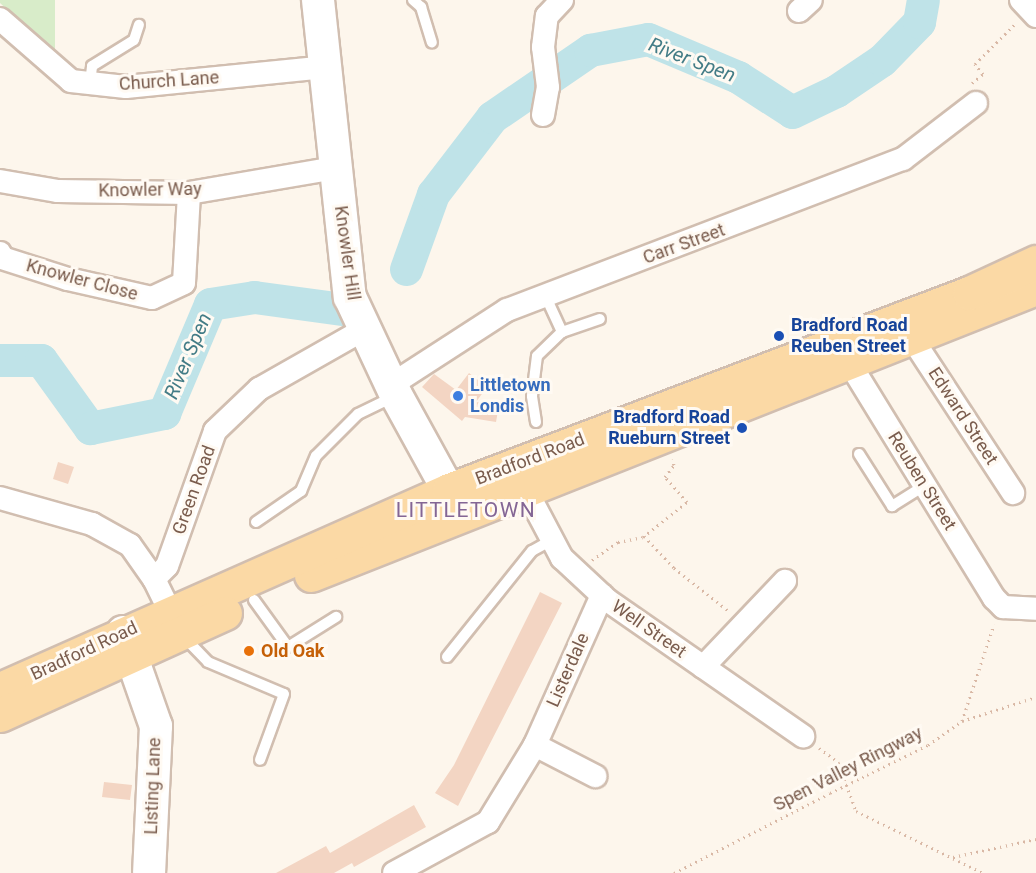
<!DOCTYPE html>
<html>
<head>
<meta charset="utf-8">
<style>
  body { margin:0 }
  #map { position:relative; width:1036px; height:873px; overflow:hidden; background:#fdf6ec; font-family:Roboto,sans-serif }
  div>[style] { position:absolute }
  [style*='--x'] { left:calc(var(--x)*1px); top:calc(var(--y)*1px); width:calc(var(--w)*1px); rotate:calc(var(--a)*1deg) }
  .green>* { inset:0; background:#d8ecc9 }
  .river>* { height:33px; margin:-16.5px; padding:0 16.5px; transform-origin:16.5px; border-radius:16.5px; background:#bfe3e8 }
  .building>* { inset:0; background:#f3d5c3 }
  .path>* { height:3px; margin-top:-1.5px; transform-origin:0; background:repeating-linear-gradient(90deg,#d9b8a5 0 1.5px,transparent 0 6px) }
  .roads { filter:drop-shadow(2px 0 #d1beb0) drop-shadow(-2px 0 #d1beb0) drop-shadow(0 2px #d1beb0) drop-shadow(0 -2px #d1beb0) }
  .lane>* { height:10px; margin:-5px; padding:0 5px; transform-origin:5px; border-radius:5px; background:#fff }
  .street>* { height:22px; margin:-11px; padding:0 11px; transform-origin:11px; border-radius:11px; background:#fff }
  .secondary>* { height:32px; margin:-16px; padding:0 16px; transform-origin:16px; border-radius:16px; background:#fff }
  .primary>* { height:33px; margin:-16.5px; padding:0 16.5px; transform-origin:16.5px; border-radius:16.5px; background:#fbd9a5 }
  .path-bridge>* { height:3px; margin-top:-1.5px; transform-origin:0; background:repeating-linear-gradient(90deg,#d9b8a5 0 1.5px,transparent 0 6px) }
  .dots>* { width:16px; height:16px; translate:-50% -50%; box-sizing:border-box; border:3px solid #fffaf3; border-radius:50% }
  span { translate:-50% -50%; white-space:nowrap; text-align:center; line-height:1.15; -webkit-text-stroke:6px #fffaf3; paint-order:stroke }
  .street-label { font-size:18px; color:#7a5c4d }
  .transit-label { font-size:18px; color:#164399; font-weight:700 }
  .left { translate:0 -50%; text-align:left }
  .right { translate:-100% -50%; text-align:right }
  .shop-label { font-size:18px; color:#366cbe; font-weight:700 }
  .food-label { font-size:18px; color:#c56008; font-weight:700 }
  .water-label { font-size:20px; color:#437c86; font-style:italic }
  .quarter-label { font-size:21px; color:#846695; letter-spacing:1.5px }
</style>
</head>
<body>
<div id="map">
  <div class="green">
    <div style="clip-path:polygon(0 0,55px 0,55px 54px,0 3px)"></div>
  </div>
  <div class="river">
    <div style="--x:406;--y:269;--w:80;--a:-70.2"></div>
    <div style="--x:433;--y:194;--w:97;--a:-52.5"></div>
    <div style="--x:492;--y:117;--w:119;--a:-34.4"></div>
    <div style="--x:590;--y:50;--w:59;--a:-10.7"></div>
    <div style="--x:648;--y:39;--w:98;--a:22.9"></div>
    <div style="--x:738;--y:77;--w:64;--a:32.9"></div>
    <div style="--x:792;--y:112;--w:49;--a:-25.5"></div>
    <div style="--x:836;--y:91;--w:55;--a:-34"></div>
    <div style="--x:882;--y:60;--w:53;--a:-45.8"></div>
    <div style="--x:919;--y:22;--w:22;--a:-80"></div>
    <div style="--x:0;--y:360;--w:41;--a:0"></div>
    <div style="--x:41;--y:360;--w:84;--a:54.2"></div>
    <div style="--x:90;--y:428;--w:76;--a:-11.5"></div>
    <div style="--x:164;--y:413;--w:118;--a:-67.1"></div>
    <div style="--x:210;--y:304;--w:45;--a:-9"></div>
    <div style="--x:254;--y:297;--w:90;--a:7.7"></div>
  </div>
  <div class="building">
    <div style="clip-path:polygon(469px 373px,487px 387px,476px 402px,499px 405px,496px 422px,465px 417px,462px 421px,422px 387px,434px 374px,456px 390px)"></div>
    <div style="clip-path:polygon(58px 462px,74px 467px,68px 484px,53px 479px)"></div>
    <div style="clip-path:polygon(540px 592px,562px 603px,458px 806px,435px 793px,454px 765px)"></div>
    <div style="clip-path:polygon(104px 782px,132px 785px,130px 800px,102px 797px)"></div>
    <div style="clip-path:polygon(414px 805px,426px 827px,354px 867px,352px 863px,334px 873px,276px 873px,326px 846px,330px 853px)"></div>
  </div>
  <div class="path">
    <div style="--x:972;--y:83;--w:14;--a:-39"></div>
    <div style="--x:983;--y:74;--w:13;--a:-129"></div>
    <div style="--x:975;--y:64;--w:58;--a:-45"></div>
    <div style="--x:644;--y:536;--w:44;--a:46.8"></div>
    <div style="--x:674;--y:568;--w:71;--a:38.2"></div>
    <div style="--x:592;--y:560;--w:32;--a:-35"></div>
    <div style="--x:618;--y:542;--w:25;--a:-11"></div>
    <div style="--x:643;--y:537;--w:56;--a:-38.5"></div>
    <div style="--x:687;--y:502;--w:33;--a:-131"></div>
    <div style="--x:665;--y:477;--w:15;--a:-53"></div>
    <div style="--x:674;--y:465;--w:6;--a:-108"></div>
    <div style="--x:962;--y:721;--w:102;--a:-71.7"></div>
    <div style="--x:819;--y:748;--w:24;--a:36"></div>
    <div style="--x:838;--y:762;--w:52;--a:69.8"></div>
    <div style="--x:856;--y:811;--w:141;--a:26"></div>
    <div style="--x:867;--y:775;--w:68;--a:-26.2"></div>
    <div style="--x:928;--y:745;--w:42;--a:-35.2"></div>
    <div style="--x:962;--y:721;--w:78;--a:-18"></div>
    <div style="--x:953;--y:857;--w:85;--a:-12.2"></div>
    <div style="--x:674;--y:873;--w:175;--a:-27.1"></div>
  </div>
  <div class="roads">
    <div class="lane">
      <div style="--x:413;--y:0;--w:11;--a:41"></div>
      <div style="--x:421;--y:7;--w:37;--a:73"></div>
      <div style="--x:90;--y:83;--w:17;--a:-83"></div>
      <div style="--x:92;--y:66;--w:49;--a:-31.8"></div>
      <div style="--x:134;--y:40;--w:16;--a:-72"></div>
      <div style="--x:545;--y:295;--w:41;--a:65.3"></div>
      <div style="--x:536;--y:422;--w:26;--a:-99"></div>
      <div style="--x:532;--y:396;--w:40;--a:-82.9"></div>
      <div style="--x:537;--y:356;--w:35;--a:-44"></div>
      <div style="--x:562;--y:332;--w:40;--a:-18.9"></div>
      <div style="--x:859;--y:454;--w:62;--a:57.6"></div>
      <div style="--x:892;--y:506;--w:39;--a:-32"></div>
      <div style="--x:256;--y:522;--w:55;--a:-34.6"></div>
      <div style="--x:301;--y:491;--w:38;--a:-67"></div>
      <div style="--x:316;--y:456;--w:59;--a:-45"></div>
      <div style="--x:358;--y:414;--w:39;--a:-26"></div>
      <div style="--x:254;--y:600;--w:58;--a:54.1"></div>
      <div style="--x:288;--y:647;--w:57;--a:-32"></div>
      <div style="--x:182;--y:635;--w:37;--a:46"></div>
      <div style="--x:208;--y:662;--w:82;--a:22.8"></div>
      <div style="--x:284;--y:694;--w:70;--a:110"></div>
      <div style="--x:447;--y:657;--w:136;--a:-51.3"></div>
      <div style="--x:532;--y:551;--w:23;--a:-29"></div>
    </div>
    <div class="street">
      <div style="--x:1021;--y:0;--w:22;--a:47"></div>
      <div style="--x:799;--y:11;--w:16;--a:-43"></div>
      <div style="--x:0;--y:19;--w:94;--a:41.1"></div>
      <div style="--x:71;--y:81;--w:55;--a:6.2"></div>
      <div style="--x:126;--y:87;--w:200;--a:-5.7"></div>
      <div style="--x:543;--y:115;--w:28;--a:-80"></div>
      <div style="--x:548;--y:87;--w:40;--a:-97.1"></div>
      <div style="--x:543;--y:47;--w:31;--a:-83"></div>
      <div style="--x:547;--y:16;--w:22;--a:-47"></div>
      <div style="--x:0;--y:181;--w:59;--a:9.8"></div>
      <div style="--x:58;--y:191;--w:131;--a:0.9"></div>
      <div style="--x:189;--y:193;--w:149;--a:-9.7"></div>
      <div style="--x:0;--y:253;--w:5;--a:68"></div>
      <div style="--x:2;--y:258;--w:69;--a:17.7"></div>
      <div style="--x:68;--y:279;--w:86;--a:12.7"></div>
      <div style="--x:152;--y:298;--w:35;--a:-25"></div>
      <div style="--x:184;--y:283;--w:90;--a:-86.8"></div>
      <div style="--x:913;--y:340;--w:183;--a:56.8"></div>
      <div style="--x:850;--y:364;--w:275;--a:58.4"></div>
      <div style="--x:994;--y:598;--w:13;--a:45"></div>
      <div style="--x:1003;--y:607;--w:33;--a:3"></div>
      <div style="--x:391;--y:385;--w:138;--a:-32.9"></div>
      <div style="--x:507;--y:310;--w:424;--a:-20.9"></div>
      <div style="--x:903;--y:159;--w:92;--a:-37.5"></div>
      <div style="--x:527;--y:492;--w:75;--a:62.1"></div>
      <div style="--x:562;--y:558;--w:62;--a:43"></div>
      <div style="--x:607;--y:600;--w:239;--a:34.8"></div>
      <div style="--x:0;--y:498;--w:96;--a:15.8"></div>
      <div style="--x:92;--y:524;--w:43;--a:28.9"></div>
      <div style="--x:130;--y:545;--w:42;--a:54.8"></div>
      <div style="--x:154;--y:579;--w:52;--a:63.9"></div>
      <div style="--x:154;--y:579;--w:18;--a:-45"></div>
      <div style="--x:167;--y:566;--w:143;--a:-70.4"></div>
      <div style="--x:215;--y:431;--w:61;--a:-43.7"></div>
      <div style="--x:259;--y:389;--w:120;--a:-29.6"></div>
      <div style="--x:703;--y:667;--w:119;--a:-46.4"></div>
      <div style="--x:535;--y:745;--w:68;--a:27.3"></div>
      <div style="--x:394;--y:873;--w:107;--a:-28.5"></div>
      <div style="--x:488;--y:822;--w:90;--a:-58.6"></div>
      <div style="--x:535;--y:745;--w:164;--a:-65.9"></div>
    </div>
    <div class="secondary">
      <div style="--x:318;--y:0;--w:299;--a:83.9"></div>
      <div style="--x:350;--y:297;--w:108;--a:64.9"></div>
      <div style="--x:396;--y:395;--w:135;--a:61.2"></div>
      <div style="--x:123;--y:632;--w:100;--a:70.7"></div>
      <div style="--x:156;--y:726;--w:147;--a:92.7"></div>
    </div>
    <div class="primary">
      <div style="--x:311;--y:575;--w:780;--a:-21.6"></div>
      <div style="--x:0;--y:689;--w:491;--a:-23.9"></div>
      <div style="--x:449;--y:490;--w:556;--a:-20.75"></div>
      <div style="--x:969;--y:293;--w:74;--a:-24.8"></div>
      <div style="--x:0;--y:715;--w:247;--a:-24.4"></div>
    </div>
  </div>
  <div class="path-bridge">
    <div style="--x:830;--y:793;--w:41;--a:-25.9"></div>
  </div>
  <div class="dots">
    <div style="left:779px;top:336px;background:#1a4fb4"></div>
    <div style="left:458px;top:396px;background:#3f7fe0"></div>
    <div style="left:742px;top:428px;background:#1a4fb4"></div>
    <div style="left:249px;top:651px;background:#e8710a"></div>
  </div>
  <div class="street-label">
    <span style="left:169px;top:81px;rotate:-4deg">Church Lane</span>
    <span style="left:150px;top:190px;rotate:-1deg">Knowler Way</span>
    <span style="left:684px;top:244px;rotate:-20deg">Carr Street</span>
    <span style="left:347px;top:253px;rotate:82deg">Knowler Hill</span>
    <span style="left:82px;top:280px;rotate:15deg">Knowler Close</span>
    <span style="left:963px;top:416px;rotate:57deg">Edward Street</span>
    <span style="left:530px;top:459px;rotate:-21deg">Bradford Road</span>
    <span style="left:922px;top:481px;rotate:58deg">Reuben Street</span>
    <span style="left:194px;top:490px;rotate:-70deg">Green Road</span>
    <span style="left:649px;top:629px;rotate:35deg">Well Street</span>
    <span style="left:84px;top:651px;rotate:-25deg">Bradford Road</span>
    <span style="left:568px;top:670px;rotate:-66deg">Listerdale</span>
    <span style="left:848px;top:769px;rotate:-27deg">Spen Valley Ringway</span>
    <span style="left:153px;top:786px;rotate:-88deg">Listing Lane</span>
  </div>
  <div class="transit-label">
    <span class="left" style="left:791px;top:336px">Bradford Road<br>Reuben Street</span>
    <span class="right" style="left:730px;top:428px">Bradford Road<br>Rueburn Street</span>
  </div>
  <div class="shop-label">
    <span class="left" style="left:470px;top:396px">Littletown<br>Londis</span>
  </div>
  <div class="food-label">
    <span class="left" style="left:261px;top:651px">Old Oak</span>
  </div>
  <div class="water-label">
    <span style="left:692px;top:60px;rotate:21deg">River Spen</span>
    <span style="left:188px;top:356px;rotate:-67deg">River Spen</span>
  </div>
  <div class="quarter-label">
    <span style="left:466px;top:510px">LITTLETOWN</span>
  </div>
</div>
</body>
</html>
